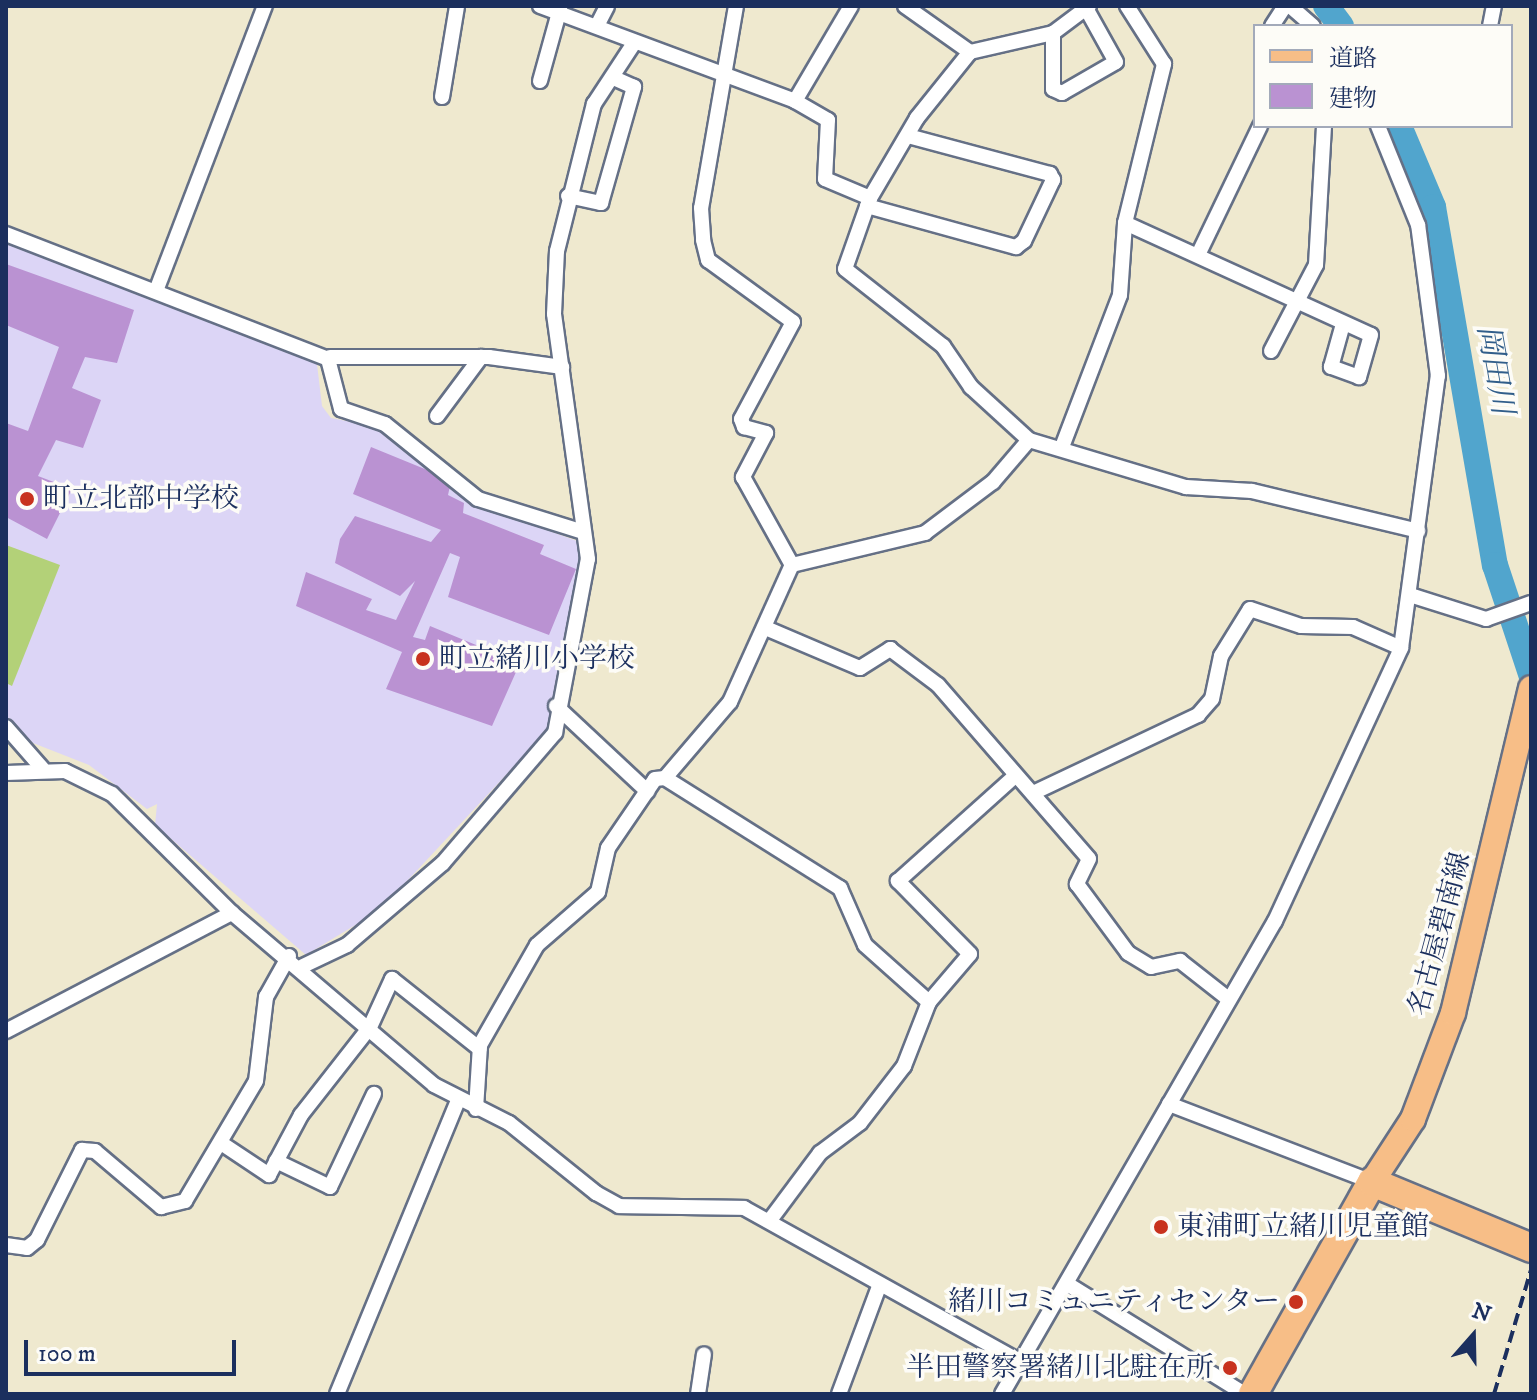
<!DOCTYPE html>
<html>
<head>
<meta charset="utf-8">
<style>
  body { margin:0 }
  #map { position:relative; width:1537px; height:1400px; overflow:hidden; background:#efe9cf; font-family:"IM FELL DW Pica","Noto Serif JP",serif }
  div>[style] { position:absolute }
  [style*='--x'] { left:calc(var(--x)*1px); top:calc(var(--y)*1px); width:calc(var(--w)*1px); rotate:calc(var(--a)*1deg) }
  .built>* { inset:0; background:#dcd5f6 }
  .green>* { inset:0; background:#b3d178 }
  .river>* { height:26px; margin:-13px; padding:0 13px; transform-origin:13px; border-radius:13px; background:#51a5cd }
  .building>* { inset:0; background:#ba92d2 }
  .roads { filter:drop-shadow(2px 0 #657086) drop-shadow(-2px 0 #657086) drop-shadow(0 2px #657086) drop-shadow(0 -2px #657086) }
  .street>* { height:14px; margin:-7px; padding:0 7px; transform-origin:7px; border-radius:7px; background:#fff }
  .primary>* { height:24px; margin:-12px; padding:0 12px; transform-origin:12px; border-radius:12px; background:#f7be87 }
  .highway>* { height:28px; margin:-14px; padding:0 14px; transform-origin:14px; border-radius:14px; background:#f7be87 }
  .rail>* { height:4px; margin-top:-2px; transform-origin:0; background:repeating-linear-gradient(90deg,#1b2f5e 0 12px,transparent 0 18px) }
  .dots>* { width:22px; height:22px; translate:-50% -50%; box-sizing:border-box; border:4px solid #fdfcf7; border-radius:50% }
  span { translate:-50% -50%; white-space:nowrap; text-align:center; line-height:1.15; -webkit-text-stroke:7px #fdfcf7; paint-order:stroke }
  .poi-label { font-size:28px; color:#1b2f5e }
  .left { translate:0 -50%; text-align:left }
  .right { translate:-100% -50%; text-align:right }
  .street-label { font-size:28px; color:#1b2f5e }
  .water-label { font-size:30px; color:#315e8a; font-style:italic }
  .frame { position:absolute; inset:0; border:8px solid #1b2f5e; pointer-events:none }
  .legend { position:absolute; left:1253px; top:24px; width:260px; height:104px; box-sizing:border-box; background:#fdfcf7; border:2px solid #a3aaba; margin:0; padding:10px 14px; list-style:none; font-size:24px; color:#1b2f5e }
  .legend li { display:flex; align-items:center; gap:16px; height:40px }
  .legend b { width:40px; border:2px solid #a3aaba }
  .north { position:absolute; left:1433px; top:1296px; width:80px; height:80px; -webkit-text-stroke:6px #fdfcf7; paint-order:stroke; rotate:20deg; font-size:22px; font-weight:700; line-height:32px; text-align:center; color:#1b2f5e }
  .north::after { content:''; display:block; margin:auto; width:28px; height:36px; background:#1b2f5e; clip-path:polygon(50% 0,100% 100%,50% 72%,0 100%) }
  .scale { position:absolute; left:24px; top:1340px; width:212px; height:36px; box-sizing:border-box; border:4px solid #1b2f5e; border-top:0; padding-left:10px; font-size:24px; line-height:28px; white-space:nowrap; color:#1b2f5e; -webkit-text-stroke:6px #fdfcf7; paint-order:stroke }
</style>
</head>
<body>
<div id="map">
  <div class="built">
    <div style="clip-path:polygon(6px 242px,317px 364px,322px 406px,331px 418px,382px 428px,468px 501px,577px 541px,582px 554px,547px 731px,380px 910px,306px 955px,155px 825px,157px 804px,147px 809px,89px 765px,33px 743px,6px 717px)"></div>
  </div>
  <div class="green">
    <div style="clip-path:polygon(6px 545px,60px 565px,12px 686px,6px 683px)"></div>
  </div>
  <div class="river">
    <div style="--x:1326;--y:6;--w:25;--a:53"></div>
    <div style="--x:1399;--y:126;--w:88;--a:67.2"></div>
    <div style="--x:1433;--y:207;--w:363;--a:80.2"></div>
    <div style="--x:1495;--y:565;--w:115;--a:71.7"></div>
  </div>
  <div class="building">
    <div style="clip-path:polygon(6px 264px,134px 310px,117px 363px,85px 357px,72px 388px,101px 400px,83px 448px,56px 440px,38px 476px,72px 489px,47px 539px,6px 517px,6px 423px,28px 431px,59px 347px,6px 325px)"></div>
    <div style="clip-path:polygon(371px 447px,437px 474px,450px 486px,448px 495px,464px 503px,463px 513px,544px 545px,540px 554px,576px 569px,549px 635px,448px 597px,460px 557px,450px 553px,413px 637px,425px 640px,430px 626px,520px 663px,492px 726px,386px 689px,402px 652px,296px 606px,306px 572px,372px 599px,366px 610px,396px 620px,415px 581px,400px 596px,335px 563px,340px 539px,355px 516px,431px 542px,441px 530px,353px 494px)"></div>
  </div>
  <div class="roads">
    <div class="street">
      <div style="--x:540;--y:6;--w:272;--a:20.4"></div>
      <div style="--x:795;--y:101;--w:38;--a:30"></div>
      <div style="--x:828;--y:120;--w:59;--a:92.9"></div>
      <div style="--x:825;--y:179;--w:49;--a:22.9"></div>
      <div style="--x:736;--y:6;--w:205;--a:99.8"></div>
      <div style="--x:701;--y:208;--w:32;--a:86"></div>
      <div style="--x:703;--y:240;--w:21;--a:76"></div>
      <div style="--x:708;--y:260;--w:105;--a:36.1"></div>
      <div style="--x:793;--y:322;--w:110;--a:118.2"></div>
      <div style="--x:741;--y:419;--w:9;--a:69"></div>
      <div style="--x:744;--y:427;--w:23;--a:15"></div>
      <div style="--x:766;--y:433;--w:50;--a:117.6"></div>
      <div style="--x:743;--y:477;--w:101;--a:60.9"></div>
      <div style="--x:905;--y:6;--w:80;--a:35.3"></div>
      <div style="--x:1089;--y:6;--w:45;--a:143.1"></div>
      <div style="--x:1053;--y:33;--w:85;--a:167.1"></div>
      <div style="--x:970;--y:52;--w:85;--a:128.8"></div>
      <div style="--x:917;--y:118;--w:93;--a:120.4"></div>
      <div style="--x:870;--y:198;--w:75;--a:109.4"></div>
      <div style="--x:845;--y:269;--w:125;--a:38.2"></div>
      <div style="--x:943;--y:346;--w:50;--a:55.7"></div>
      <div style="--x:971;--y:387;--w:79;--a:42.4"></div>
      <div style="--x:1029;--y:440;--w:164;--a:16.7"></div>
      <div style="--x:1186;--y:487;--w:66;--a:3.5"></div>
      <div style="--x:1252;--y:491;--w:171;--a:13.5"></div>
      <div style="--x:1290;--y:6;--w:30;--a:41"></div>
      <div style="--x:599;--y:22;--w:18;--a:-63"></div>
      <div style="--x:1272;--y:26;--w:24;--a:-57"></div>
      <div style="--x:1490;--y:26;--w:20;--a:-79"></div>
      <div style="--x:1053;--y:33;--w:56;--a:90"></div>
      <div style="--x:1053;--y:89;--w:10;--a:24"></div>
      <div style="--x:1062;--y:93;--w:62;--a:-29.9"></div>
      <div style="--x:1116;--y:62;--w:60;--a:-119.1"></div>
      <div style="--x:540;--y:81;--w:75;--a:-74.5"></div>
      <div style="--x:442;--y:97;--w:92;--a:-80.6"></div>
      <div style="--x:795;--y:101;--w:110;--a:-59.5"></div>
      <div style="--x:568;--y:196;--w:34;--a:12"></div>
      <div style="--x:601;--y:203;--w:121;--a:-74.1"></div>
      <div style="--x:634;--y:87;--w:24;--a:-156"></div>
      <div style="--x:867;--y:206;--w:155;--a:15.4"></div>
      <div style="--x:1016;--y:247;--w:10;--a:-37"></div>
      <div style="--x:1024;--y:241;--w:68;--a:-64.6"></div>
      <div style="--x:1053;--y:180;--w:7;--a:-117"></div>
      <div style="--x:1050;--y:174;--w:147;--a:-165"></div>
      <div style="--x:1125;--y:223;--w:270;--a:24.5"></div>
      <div style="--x:1371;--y:335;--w:44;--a:105.9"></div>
      <div style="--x:1359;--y:377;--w:30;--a:-160"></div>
      <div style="--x:1331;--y:367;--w:45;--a:-74.4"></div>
      <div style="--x:6;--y:234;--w:345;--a:21.2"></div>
      <div style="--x:328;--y:359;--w:52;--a:75.4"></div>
      <div style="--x:341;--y:409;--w:46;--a:18.8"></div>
      <div style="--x:385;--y:424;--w:119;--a:38.9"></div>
      <div style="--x:478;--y:499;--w:110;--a:17.4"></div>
      <div style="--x:1198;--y:255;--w:143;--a:-64.3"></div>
      <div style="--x:156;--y:291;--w:305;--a:-69.1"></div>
      <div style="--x:1271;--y:351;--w:97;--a:-62.4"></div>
      <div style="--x:1316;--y:265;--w:139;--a:-86.7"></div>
      <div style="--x:330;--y:357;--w:159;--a:0"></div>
      <div style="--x:489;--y:357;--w:74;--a:7.8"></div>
      <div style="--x:437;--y:416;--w:74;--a:-53.3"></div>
      <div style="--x:1062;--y:447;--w:163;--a:-69.1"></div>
      <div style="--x:1120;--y:295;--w:72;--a:-86"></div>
      <div style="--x:1125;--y:223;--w:164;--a:-76.2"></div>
      <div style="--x:1164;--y:64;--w:69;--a:-122.5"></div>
      <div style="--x:792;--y:565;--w:137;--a:-13.5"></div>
      <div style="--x:925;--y:533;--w:85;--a:-36.9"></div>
      <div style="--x:993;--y:482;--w:55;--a:-49.4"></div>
      <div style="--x:1410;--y:595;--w:80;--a:17.5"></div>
      <div style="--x:1486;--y:619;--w:48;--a:-19.6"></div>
      <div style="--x:768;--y:629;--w:100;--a:23"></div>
      <div style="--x:860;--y:668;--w:36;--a:-32"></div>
      <div style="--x:890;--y:649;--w:60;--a:36.9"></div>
      <div style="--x:938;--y:685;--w:230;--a:49"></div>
      <div style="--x:1089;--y:859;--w:28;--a:116"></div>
      <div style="--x:1077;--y:884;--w:86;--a:53.5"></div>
      <div style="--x:1128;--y:953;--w:27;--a:31"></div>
      <div style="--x:1151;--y:967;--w:30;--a:-12"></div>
      <div style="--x:1180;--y:961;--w:60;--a:38.2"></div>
      <div style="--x:556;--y:706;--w:125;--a:43"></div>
      <div style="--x:6;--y:727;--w:55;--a:48.7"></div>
      <div style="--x:6;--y:773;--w:59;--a:-1.9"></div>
      <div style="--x:65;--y:771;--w:52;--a:26.1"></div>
      <div style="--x:112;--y:794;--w:169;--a:44.8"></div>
      <div style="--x:232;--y:913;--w:265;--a:40.4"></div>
      <div style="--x:434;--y:1085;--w:84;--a:26.9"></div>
      <div style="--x:509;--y:1123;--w:112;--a:38.8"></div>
      <div style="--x:596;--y:1193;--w:26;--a:29"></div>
      <div style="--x:619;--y:1206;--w:125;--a:0.9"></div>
      <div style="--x:744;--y:1208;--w:317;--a:29.1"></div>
      <div style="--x:665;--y:778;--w:207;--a:32.2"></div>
      <div style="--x:840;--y:888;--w:62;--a:66.3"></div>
      <div style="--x:865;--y:945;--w:86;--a:41.7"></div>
      <div style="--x:929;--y:1002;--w:69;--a:111.3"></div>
      <div style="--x:904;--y:1066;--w:72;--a:127.7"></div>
      <div style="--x:860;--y:1123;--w:50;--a:143.1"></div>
      <div style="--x:820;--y:1153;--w:84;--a:126.7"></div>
      <div style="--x:1033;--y:793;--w:183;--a:-25.3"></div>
      <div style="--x:1198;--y:715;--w:21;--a:-49"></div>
      <div style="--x:1212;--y:699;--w:44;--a:-78.2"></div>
      <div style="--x:1221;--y:656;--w:55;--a:-58.3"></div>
      <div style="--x:1250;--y:609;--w:54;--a:18.4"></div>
      <div style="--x:1301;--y:626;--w:52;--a:1.1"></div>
      <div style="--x:1353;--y:627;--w:52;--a:23.6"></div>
      <div style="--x:303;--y:966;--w:49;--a:-25.5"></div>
      <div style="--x:347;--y:945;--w:126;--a:-40.5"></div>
      <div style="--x:443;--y:863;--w:172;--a:-49.3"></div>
      <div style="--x:555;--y:733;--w:177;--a:-79.3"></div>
      <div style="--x:588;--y:559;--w:247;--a:-97.9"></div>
      <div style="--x:554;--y:314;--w:63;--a:-87.3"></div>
      <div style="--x:557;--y:251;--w:152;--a:-75.9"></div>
      <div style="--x:594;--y:104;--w:73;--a:-56.7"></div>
      <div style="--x:929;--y:1002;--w:63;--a:-49.5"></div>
      <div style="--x:970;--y:954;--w:103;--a:-134.6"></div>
      <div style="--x:898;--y:881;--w:156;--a:-41.9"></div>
      <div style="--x:6;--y:1031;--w:255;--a:-27.6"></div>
      <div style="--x:1169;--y:1104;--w:217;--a:21"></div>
      <div style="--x:476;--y:1109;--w:64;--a:-86.4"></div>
      <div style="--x:480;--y:1045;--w:115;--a:-60.3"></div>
      <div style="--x:537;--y:945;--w:81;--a:-41"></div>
      <div style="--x:598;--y:892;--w:45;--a:-77.2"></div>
      <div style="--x:608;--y:848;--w:83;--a:-55.7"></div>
      <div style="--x:655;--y:779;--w:10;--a:-6"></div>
      <div style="--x:665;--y:778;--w:100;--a:-49.5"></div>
      <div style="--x:730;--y:702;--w:150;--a:-65.7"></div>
      <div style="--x:221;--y:1143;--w:58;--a:33.7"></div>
      <div style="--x:269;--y:1175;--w:68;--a:-61.9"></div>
      <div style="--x:301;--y:1115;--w:112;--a:-51.9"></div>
      <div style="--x:370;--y:1027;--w:53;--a:-65.4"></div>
      <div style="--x:392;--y:979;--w:112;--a:38.5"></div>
      <div style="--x:276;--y:1161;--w:60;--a:25.7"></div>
      <div style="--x:330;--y:1187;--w:103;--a:-64.7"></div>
      <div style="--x:6;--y:1245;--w:21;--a:8"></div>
      <div style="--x:27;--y:1248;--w:13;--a:-39"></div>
      <div style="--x:37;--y:1240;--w:101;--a:-63.4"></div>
      <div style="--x:82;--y:1150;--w:13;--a:4"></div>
      <div style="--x:95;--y:1151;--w:87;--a:40.3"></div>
      <div style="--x:161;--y:1207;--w:25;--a:-14"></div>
      <div style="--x:185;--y:1201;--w:139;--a:-59.4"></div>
      <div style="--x:256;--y:1081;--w:85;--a:-83.2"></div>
      <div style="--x:266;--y:997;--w:47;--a:-60.7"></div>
      <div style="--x:1069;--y:1285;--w:207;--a:31.8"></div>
      <div style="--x:337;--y:1394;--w:317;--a:-67.6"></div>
      <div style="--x:698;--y:1394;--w:40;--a:-81.5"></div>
      <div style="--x:839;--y:1394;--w:117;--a:-69.6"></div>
      <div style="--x:1002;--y:1394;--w:546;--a:-60.01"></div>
      <div style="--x:1275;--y:921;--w:301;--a:-65.2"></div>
      <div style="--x:1401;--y:648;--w:275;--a:-82.3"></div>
      <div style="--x:1438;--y:376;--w:152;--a:-97.5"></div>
      <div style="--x:1418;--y:225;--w:107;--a:-112"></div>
    </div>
    <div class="primary">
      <div style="--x:1372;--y:1182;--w:75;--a:-56.9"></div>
      <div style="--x:1413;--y:1119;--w:113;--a:-69.3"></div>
      <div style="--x:1453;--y:1013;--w:334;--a:-76.5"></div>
    </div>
    <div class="highway">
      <div style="--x:1253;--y:1394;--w:243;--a:-60.7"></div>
      <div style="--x:1372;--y:1182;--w:172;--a:22.5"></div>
    </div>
  </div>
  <div class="rail">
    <div style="--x:1494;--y:1394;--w:129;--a:-73.4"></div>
  </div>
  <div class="dots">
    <div style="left:27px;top:499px;background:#c8321e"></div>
    <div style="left:423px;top:659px;background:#c8321e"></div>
    <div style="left:1161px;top:1227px;background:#c8321e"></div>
    <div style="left:1296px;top:1302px;background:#c8321e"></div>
    <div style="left:1230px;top:1368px;background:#c8321e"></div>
  </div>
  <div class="poi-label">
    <span class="left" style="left:43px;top:499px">町立北部中学校</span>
    <span class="left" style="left:439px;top:659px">町立緒川小学校</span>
    <span class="left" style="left:1177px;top:1227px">東浦町立緒川児童館</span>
    <span class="right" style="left:1280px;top:1302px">緒川コミュニティセンター</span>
    <span class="right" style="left:1214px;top:1368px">半田警察署緒川北駐在所</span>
  </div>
  <div class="street-label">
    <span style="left:1440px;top:934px;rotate:-75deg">名古屋碧南線</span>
  </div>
  <div class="water-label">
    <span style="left:1494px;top:370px;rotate:80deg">岡田川</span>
  </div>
  <div class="frame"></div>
  <ul class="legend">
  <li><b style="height:10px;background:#f7be87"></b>道路</li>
  <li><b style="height:22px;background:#ba92d2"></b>建物</li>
  </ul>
  <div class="north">N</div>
  <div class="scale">100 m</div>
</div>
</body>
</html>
